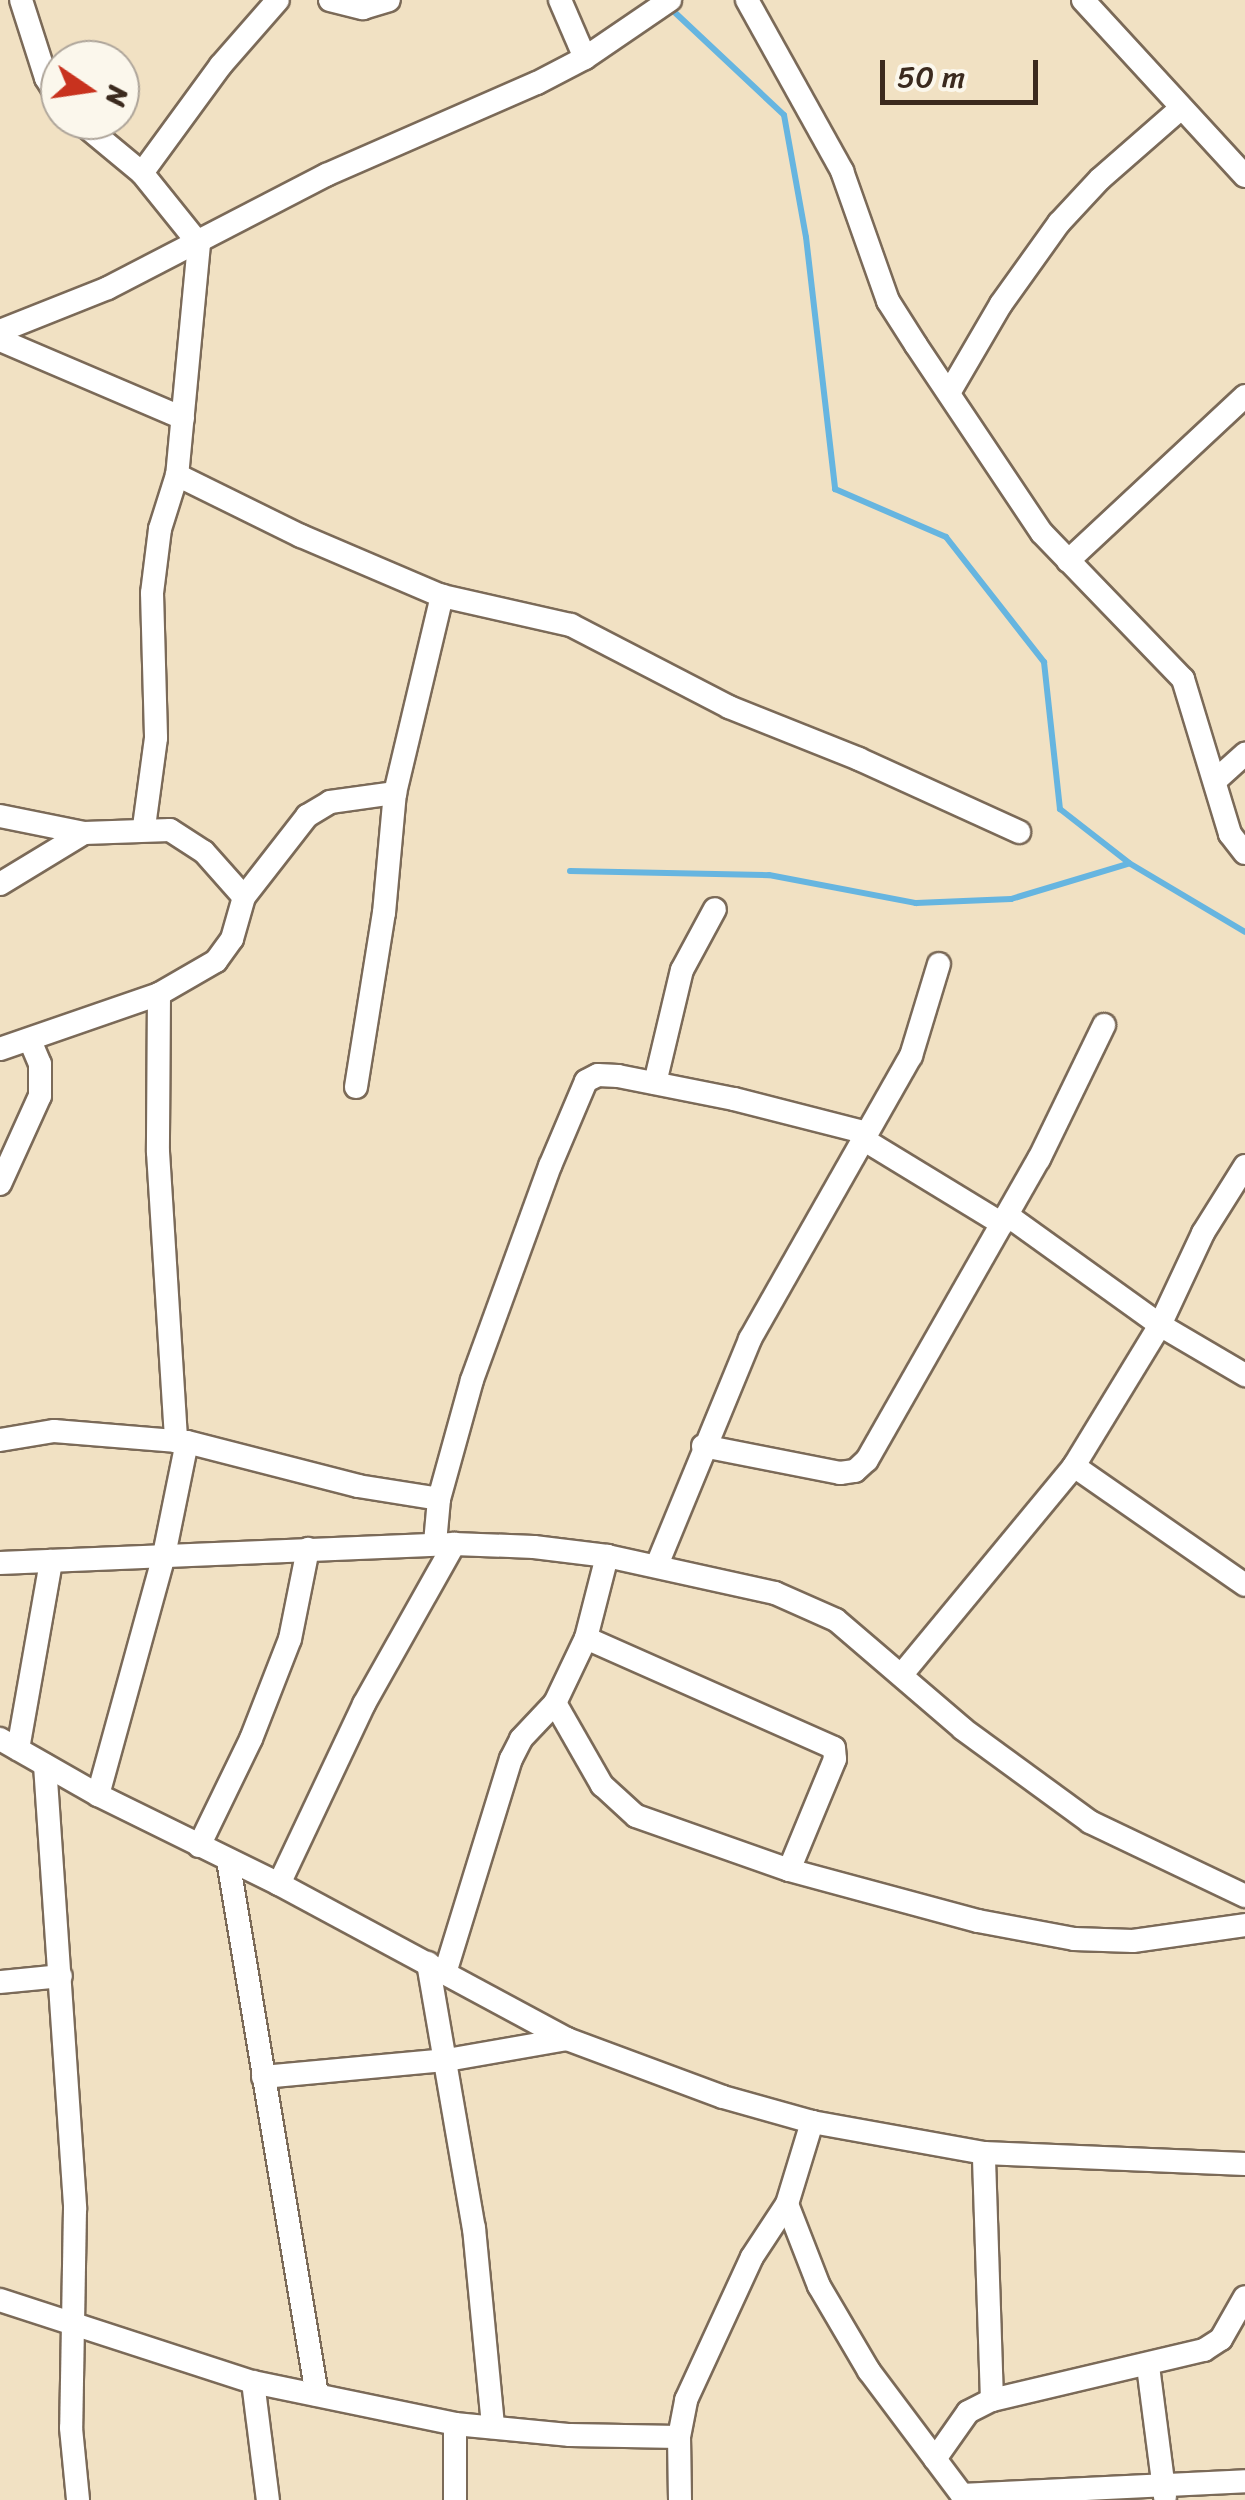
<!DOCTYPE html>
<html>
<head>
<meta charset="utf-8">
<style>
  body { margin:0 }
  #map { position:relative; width:1245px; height:2500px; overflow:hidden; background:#f1e1c3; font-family:Sriracha,sans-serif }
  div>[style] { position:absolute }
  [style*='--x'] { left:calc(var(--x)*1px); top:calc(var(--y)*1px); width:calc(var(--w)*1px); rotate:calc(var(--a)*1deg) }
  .stream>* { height:6px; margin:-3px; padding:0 3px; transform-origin:3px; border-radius:3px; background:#66b5e0 }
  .roads { filter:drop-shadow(2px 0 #7b6a58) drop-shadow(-2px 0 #7b6a58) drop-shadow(0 2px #7b6a58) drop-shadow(0 -2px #7b6a58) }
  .minor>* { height:22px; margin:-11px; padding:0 11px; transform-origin:11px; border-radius:11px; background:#fff }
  span { translate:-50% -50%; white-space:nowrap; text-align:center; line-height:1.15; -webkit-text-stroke:8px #fbf7ec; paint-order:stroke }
  .north { position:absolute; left:40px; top:40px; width:100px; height:100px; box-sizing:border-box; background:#fbf7ec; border:2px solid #aea59a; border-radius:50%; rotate:103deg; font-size:28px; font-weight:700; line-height:40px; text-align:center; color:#3b2a1e }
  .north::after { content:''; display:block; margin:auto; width:35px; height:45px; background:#c8321e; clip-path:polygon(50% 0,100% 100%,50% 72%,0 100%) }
  .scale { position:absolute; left:880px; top:60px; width:158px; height:45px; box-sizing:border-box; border:5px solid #3b2a1e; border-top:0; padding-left:12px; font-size:30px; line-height:35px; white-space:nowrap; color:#3b2a1e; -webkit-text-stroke:8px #fbf7ec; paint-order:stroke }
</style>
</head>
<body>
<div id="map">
  <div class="stream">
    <div style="--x:668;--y:6;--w:159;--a:43.2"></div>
    <div style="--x:784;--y:115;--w:124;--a:79.8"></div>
    <div style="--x:806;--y:237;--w:254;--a:83.4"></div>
    <div style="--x:835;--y:489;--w:121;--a:23.4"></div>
    <div style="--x:946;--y:537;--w:159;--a:51.9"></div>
    <div style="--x:1044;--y:662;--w:148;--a:83.8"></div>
    <div style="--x:1060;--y:809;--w:88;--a:38"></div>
    <div style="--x:1129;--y:863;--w:135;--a:30.7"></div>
    <div style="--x:570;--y:871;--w:199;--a:1.2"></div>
    <div style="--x:769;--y:875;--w:150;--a:10.8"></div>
    <div style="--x:916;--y:903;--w:95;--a:-2.4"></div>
    <div style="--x:1011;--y:899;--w:122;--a:-16.7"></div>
  </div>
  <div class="roads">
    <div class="minor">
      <div style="--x:21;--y:0;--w:82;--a:72.2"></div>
      <div style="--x:46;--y:78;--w:26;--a:58"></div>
      <div style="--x:330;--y:0;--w:34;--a:14"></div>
      <div style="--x:363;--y:8;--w:27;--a:-17"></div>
      <div style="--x:560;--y:0;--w:63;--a:66.7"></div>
      <div style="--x:747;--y:0;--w:196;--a:60.9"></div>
      <div style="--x:842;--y:171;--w:138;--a:70.5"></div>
      <div style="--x:888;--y:301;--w:52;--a:57.5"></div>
      <div style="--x:916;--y:345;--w:226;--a:56.2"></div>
      <div style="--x:1042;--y:533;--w:203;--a:46"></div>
      <div style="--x:1183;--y:679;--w:162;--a:73.1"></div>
      <div style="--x:1230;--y:834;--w:24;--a:52"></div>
      <div style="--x:1083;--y:0;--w:239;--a:47.4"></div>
      <div style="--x:78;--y:120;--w:83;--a:39.6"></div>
      <div style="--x:142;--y:173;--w:91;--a:51.2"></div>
      <div style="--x:199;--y:244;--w:232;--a:95.4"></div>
      <div style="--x:177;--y:475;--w:57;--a:107.5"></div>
      <div style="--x:160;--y:529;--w:64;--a:97.1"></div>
      <div style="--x:152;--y:593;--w:145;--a:88.4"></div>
      <div style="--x:156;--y:738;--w:90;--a:97.7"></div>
      <div style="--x:142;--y:173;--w:134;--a:-53.8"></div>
      <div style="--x:221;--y:65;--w:86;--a:-48.8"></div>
      <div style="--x:0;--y:331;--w:116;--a:-21.7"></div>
      <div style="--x:108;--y:288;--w:246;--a:-27.4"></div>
      <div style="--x:326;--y:175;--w:230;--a:-23.6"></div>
      <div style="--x:537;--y:83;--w:54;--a:-27.5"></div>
      <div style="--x:585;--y:58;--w:103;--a:-34.3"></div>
      <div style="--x:0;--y:340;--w:199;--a:23.1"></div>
      <div style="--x:949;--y:393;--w:103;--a:-59.7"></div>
      <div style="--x:1001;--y:304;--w:100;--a:-54.4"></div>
      <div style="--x:1059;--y:223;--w:60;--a:-47"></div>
      <div style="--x:1100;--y:179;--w:106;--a:-41.2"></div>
      <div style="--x:177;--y:475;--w:138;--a:26.2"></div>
      <div style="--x:301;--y:536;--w:153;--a:23.1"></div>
      <div style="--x:442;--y:596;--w:132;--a:12.7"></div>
      <div style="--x:571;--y:625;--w:178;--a:27.4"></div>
      <div style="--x:729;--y:707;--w:140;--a:21.8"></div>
      <div style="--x:859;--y:759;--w:176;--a:24.5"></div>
      <div style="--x:1068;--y:561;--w:242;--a:-43"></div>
      <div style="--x:1217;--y:779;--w:38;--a:-42"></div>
      <div style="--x:0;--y:816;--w:86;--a:11.4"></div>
      <div style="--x:84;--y:833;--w:86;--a:-2"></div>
      <div style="--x:170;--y:830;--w:40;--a:32.9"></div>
      <div style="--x:204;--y:852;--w:60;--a:48.4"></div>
      <div style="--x:0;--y:884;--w:98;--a:-31.3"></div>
      <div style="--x:159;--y:994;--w:158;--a:90.4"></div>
      <div style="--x:158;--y:1152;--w:290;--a:86.4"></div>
      <div style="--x:0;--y:1049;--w:168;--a:-19.1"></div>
      <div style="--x:159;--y:994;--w:66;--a:-30.1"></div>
      <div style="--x:216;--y:961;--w:27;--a:-54"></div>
      <div style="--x:232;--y:939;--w:44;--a:-74.1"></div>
      <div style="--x:244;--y:897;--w:103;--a:-52.1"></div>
      <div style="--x:307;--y:816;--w:27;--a:-31"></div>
      <div style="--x:330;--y:802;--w:66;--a:-7.9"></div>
      <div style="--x:655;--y:1083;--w:116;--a:-76.6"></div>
      <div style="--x:682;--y:970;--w:69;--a:-61.6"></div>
      <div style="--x:356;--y:1087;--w:176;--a:-80.9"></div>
      <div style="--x:384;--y:913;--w:121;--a:-84.8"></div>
      <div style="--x:395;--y:793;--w:203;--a:-76.6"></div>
      <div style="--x:863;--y:1139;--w:163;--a:31.4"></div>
      <div style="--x:0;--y:1184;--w:97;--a:-65.6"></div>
      <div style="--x:40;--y:1096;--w:32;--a:-90"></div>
      <div style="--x:40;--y:1064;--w:26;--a:-113"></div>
      <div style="--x:1007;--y:1215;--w:188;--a:35.7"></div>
      <div style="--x:1160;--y:1325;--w:99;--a:30.5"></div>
      <div style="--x:0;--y:1440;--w:55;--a:-9.5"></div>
      <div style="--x:54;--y:1431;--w:133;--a:4.7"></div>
      <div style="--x:187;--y:1442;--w:177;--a:14.4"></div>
      <div style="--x:358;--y:1486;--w:82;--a:9.1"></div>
      <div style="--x:703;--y:1446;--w:140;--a:11.1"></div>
      <div style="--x:840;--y:1473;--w:15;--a:-8"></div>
      <div style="--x:855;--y:1471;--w:16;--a:-43"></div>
      <div style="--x:867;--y:1460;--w:347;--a:-60.3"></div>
      <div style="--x:1039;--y:1159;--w:149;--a:-64.1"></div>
      <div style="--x:1074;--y:1466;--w:208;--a:34.8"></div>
      <div style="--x:435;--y:1543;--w:44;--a:-84.8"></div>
      <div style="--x:439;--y:1499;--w:123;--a:-74.5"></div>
      <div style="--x:472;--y:1380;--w:228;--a:-70"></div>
      <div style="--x:550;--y:1166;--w:92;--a:-67"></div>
      <div style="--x:586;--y:1081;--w:13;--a:-27"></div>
      <div style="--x:598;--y:1075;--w:20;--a:3"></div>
      <div style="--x:618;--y:1076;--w:118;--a:11.2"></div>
      <div style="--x:734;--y:1099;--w:137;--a:14.3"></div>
      <div style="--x:0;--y:1563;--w:454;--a:-2.4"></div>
      <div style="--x:454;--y:1544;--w:80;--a:2.1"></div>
      <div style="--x:534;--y:1547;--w:74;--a:7"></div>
      <div style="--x:607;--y:1556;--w:172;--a:12.4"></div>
      <div style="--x:775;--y:1593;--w:67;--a:23.9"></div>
      <div style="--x:836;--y:1620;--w:167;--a:40.6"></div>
      <div style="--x:963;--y:1729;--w:157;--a:36.2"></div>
      <div style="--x:1090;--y:1822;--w:172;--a:25.5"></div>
      <div style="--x:657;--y:1565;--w:244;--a:-67.6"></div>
      <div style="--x:750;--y:1339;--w:326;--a:-60.4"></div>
      <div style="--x:911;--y:1056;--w:96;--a:-73.1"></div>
      <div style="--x:586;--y:1638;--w:271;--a:23.9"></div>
      <div style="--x:834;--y:1748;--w:11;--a:85"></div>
      <div style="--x:835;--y:1759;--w:120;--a:112.5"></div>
      <div style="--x:903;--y:1673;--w:268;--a:-50.4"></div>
      <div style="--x:1074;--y:1466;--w:165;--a:-58.6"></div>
      <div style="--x:1160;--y:1325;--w:102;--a:-64.9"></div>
      <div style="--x:1203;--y:1233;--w:79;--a:-57.9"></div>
      <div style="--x:555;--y:1703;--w:95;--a:60.2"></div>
      <div style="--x:602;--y:1785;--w:46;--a:42.4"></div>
      <div style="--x:636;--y:1816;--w:162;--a:19.4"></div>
      <div style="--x:789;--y:1870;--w:196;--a:15.1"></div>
      <div style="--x:978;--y:1921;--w:98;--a:10.6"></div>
      <div style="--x:1074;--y:1939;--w:59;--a:1.9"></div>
      <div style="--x:1133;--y:1941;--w:113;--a:-8.1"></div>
      <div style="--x:0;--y:1739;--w:113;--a:29.7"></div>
      <div style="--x:98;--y:1795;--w:202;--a:26.2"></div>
      <div style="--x:279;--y:1884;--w:327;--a:28.3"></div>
      <div style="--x:567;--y:2039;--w:166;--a:20.4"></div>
      <div style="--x:723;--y:2097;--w:92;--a:15.7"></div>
      <div style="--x:812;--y:2122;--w:175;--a:10.2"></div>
      <div style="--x:984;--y:2153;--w:261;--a:2.4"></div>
      <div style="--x:18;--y:1749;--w:191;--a:-80"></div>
      <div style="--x:45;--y:1765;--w:445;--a:86.1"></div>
      <div style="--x:75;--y:2209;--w:219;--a:91"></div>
      <div style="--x:71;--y:2428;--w:72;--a:84.4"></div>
      <div style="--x:98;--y:1795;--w:249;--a:-74.6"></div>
      <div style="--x:164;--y:1555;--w:115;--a:-78.5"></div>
      <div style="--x:199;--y:1846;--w:119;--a:-64.1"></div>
      <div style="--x:251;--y:1739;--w:107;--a:-68.7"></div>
      <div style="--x:290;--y:1639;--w:92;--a:-78.7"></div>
      <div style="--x:228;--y:1860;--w:542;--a:80.56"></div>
      <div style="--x:279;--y:1884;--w:199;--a:-64.7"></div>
      <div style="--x:364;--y:1704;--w:184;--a:-60.6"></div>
      <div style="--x:428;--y:1963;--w:269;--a:80.2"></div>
      <div style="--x:474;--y:2228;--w:200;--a:84.5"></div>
      <div style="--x:445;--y:1973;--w:224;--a:-72.9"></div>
      <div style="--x:511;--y:1759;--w:22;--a:-63"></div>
      <div style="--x:521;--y:1739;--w:50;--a:-46.6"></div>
      <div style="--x:555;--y:1703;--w:72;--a:-64.5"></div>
      <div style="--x:586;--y:1638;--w:85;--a:-75.6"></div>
      <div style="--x:0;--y:1982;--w:61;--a:-5.6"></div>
      <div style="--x:263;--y:2077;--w:185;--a:-5.3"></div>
      <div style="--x:447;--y:2060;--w:122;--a:-9.9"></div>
      <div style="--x:787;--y:2204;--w:88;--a:68.7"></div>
      <div style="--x:819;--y:2286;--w:99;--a:59.5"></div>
      <div style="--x:869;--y:2371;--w:161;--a:53.1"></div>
      <div style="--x:0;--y:2300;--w:266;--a:18"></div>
      <div style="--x:253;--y:2382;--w:206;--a:11.7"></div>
      <div style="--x:455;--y:2424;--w:116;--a:5.5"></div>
      <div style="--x:570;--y:2435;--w:109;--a:1.1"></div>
      <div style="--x:1148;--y:2366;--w:132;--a:82.6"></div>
      <div style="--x:253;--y:2382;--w:119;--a:82.8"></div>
      <div style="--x:992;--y:2400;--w:218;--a:-13.3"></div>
      <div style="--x:1204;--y:2350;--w:20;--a:-33"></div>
      <div style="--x:1221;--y:2339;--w:48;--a:-60.3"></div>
      <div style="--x:455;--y:2424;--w:76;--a:90"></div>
      <div style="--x:935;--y:2459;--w:57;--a:-54.9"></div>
      <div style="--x:968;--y:2412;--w:27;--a:-27"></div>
      <div style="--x:992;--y:2400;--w:247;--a:-91.9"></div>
      <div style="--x:962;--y:2495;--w:283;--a:-2.8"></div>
      <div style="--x:680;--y:2500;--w:63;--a:-90.9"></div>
      <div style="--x:679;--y:2437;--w:38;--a:-79"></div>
      <div style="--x:686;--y:2400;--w:157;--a:-65.2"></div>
      <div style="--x:752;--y:2257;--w:64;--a:-56.6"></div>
      <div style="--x:787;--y:2204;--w:86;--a:-73"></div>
    </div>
  </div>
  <div class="north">N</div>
  <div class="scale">50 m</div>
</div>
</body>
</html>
